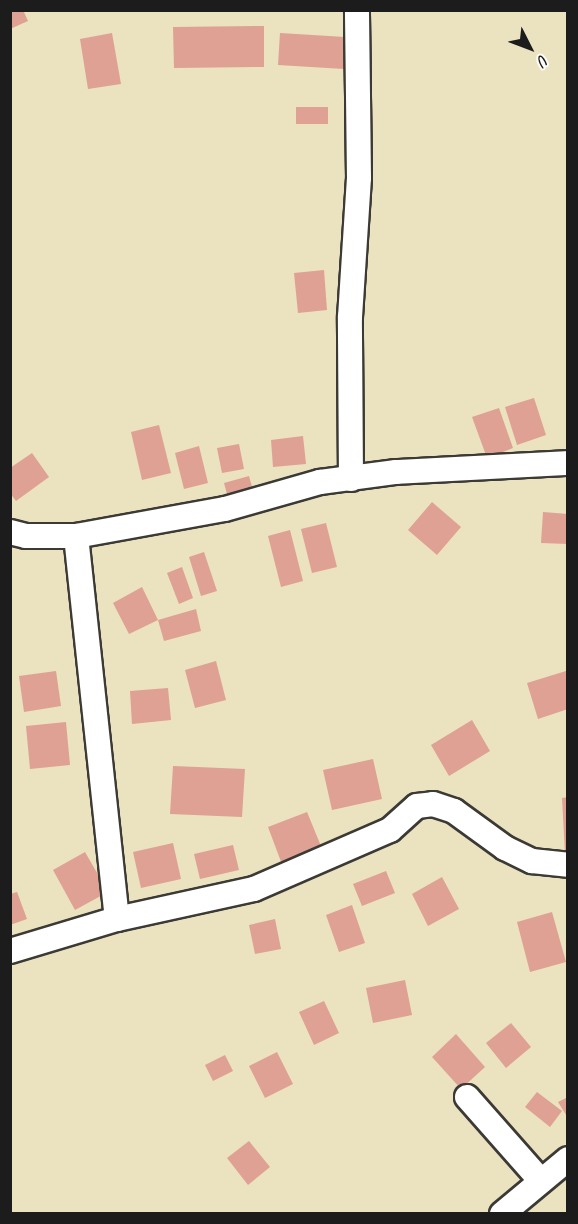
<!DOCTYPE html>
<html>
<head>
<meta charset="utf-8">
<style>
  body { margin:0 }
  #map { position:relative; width:578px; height:1224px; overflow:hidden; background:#ebe2c0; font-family:Caveat,sans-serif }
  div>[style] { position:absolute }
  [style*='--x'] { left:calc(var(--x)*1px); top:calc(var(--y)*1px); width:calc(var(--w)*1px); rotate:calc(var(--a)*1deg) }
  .building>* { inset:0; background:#dea193 }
  .roads { filter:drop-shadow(2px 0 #3b3a35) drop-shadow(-2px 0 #3b3a35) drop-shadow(0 2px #3b3a35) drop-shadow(0 -2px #3b3a35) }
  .minor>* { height:24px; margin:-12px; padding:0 12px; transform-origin:12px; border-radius:12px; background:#fff }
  span { translate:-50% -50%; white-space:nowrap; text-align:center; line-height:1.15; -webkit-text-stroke:4.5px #fdfcf7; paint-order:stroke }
  .frame { position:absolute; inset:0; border:12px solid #1c1c1c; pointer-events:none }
  .north { position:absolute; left:500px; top:18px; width:60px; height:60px; -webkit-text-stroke:4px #fdfcf7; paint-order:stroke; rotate:132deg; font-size:16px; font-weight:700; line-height:24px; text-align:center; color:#1c1c1c }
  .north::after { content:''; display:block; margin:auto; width:21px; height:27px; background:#1c1c1c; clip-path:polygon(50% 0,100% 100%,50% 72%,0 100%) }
</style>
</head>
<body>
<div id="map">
  <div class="building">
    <div style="clip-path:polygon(10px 10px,23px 10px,28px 21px,10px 29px)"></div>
    <div style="clip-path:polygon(264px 26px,264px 67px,174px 68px,173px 27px)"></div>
    <div style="clip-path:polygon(112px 33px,121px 84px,88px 89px,80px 39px)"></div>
    <div style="clip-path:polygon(280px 33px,345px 37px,344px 69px,278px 65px)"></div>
    <div style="clip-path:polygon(296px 107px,328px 107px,328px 124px,296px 124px)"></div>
    <div style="clip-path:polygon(324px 270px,327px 310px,298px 313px,294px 273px)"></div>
    <div style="clip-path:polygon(534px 398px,546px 435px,517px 445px,505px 407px)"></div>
    <div style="clip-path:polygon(499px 408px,513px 448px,487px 458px,472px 417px)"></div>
    <div style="clip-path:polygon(159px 425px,171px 473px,142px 480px,131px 432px)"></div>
    <div style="clip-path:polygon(303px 436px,306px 464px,273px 467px,271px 440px)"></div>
    <div style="clip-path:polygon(239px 444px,244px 469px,222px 473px,217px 448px)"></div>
    <div style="clip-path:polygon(199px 446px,208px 483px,184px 489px,175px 453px)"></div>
    <div style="clip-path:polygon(32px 453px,49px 477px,16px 501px,10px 493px,10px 468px)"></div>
    <div style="clip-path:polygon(249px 476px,255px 498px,230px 505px,224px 483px)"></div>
    <div style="clip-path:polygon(432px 502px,461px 527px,437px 555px,408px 530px)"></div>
    <div style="clip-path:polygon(543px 512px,568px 514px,568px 544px,541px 543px)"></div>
    <div style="clip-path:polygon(326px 523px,337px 567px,312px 573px,301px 529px)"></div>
    <div style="clip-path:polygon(290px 530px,303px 581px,281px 587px,268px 536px)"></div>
    <div style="clip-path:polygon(204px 552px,217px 591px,201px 596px,189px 557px)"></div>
    <div style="clip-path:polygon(182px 567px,193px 598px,179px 604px,167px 573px)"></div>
    <div style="clip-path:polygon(142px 587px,158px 620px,129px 634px,113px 603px)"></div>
    <div style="clip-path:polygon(196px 609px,201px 631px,164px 641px,158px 620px)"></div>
    <div style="clip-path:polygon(216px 661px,226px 700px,195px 708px,185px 670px)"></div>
    <div style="clip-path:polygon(56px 671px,61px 706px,24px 712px,19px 676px)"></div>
    <div style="clip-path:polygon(566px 671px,568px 709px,538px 719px,527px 683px)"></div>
    <div style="clip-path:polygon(168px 688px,171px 720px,132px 724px,130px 691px)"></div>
    <div style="clip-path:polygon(472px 720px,490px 751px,449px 776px,431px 745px)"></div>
    <div style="clip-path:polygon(66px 722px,70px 765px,30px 769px,26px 726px)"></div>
    <div style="clip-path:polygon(373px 759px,382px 799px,332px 810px,323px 770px)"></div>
    <div style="clip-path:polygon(173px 766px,245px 769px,242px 817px,170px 814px)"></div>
    <div style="clip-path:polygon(568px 797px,568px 854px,565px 854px,562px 798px)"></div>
    <div style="clip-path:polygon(307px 812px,323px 851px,283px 867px,268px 827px)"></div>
    <div style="clip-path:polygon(173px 843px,181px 879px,141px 888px,133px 852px)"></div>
    <div style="clip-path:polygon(233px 845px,239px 870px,200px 879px,194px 854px)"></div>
    <div style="clip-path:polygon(85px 852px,108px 892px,75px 910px,53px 870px)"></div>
    <div style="clip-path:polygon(386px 871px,395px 893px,362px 906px,353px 884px)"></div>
    <div style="clip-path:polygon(442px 877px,459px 909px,428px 926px,412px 894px)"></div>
    <div style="clip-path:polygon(17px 892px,27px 919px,10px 925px,10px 894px)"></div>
    <div style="clip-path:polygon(352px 905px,365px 943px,339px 952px,326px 915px)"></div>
    <div style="clip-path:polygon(552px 912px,566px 962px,530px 972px,517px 922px)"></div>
    <div style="clip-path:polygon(275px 919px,281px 949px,255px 954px,249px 925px)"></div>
    <div style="clip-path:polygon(405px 980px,412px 1015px,373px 1023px,366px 988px)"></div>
    <div style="clip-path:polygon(324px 1001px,339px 1033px,314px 1045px,299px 1012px)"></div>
    <div style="clip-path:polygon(511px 1023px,531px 1047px,506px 1068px,486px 1043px)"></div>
    <div style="clip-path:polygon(456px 1034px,485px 1067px,461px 1089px,432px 1057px)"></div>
    <div style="clip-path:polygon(277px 1052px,293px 1084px,265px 1098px,249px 1066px)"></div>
    <div style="clip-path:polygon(225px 1055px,233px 1071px,213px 1081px,205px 1065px)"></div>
    <div style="clip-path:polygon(537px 1092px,562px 1111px,550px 1127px,525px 1107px)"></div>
    <div style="clip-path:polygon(568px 1097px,568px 1118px,558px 1102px)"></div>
    <div style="clip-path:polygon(249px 1141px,270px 1167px,248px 1185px,227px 1158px)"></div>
  </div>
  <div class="roads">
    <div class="minor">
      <div style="--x:351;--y:479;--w:162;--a:-90.4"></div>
      <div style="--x:350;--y:317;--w:139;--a:-86.3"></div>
      <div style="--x:359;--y:178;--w:168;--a:-90.7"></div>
      <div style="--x:10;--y:532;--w:16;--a:14"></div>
      <div style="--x:26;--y:536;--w:50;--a:0"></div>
      <div style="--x:76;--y:536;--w:151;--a:-10.3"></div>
      <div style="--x:225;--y:509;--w:99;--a:-15.9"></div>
      <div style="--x:320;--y:482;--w:77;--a:-7.5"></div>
      <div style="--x:396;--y:472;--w:172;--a:-3"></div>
      <div style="--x:76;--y:536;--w:385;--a:83.9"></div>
      <div style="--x:10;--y:951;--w:112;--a:-16.7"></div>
      <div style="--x:117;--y:919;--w:140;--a:-12.4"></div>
      <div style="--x:254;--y:889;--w:148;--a:-23.5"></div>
      <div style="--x:390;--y:830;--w:36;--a:-42"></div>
      <div style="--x:417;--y:806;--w:16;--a:-7"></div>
      <div style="--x:433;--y:804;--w:22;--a:18"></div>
      <div style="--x:454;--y:811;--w:63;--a:36"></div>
      <div style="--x:505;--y:848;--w:30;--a:26"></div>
      <div style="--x:532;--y:861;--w:36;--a:6"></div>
      <div style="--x:467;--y:1097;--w:112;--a:48.6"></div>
      <div style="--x:502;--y:1214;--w:86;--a:-39.8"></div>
    </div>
  </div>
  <div class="frame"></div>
  <div class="north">U</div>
</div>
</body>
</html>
